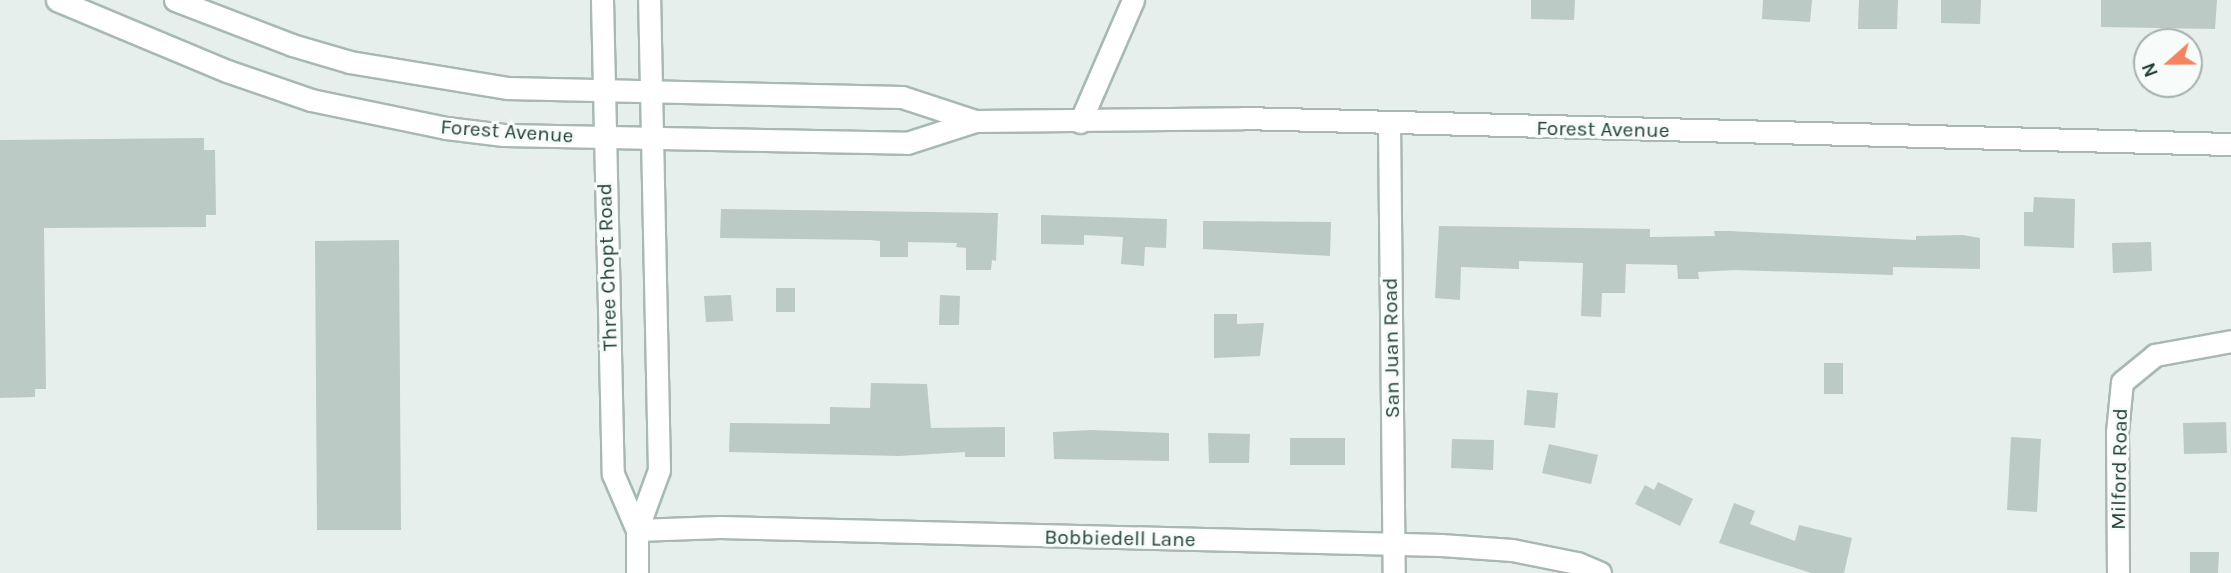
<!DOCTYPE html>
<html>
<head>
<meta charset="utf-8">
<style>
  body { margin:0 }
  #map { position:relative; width:2231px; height:573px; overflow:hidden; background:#e6efeb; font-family:Karla,sans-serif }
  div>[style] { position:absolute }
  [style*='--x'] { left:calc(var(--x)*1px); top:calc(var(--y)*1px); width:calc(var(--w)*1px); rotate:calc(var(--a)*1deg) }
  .building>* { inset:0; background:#bbcac4 }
  .roads { filter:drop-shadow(2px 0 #a8b8b2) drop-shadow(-2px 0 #a8b8b2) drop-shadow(0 2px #a8b8b2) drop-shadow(0 -2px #a8b8b2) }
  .street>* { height:21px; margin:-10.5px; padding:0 10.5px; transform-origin:10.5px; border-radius:10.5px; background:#fff }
  .secondary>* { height:21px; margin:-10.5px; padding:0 10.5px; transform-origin:10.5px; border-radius:10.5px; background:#fff }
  span { translate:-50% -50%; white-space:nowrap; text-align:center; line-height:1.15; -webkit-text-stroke:6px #f7fbf9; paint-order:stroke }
  .street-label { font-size:21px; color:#24423a }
  .north { position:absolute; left:2133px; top:28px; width:70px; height:70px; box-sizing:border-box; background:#f7fbf9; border:2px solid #a3b1ad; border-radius:50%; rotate:249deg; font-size:19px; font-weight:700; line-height:28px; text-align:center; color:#24423a }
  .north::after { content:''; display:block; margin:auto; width:24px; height:32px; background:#f4845f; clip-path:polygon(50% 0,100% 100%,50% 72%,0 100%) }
</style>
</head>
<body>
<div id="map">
  <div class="building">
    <div style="clip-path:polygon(1531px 0,1575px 0,1574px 20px,1531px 19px)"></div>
    <div style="clip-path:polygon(1763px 0,1812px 0,1810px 22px,1762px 19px)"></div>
    <div style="clip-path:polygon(1859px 0,1898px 0,1897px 29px,1858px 29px)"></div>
    <div style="clip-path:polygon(1941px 0,1981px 0,1980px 24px,1941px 23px)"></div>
    <div style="clip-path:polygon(2101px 0,2217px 0,2215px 29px,2101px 27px)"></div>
    <div style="clip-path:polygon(204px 138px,204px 150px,215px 150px,216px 215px,206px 215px,206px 227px,44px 228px,46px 389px,35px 389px,35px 397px,0 398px,0 140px)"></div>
    <div style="clip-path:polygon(2034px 197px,2075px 199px,2074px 248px,2024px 246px,2024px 212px,2033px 212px)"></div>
    <div style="clip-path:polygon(721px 209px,998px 213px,996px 261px,992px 260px,991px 270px,966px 270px,966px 248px,956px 247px,957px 243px,908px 242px,908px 257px,880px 257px,880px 241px,870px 240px,720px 238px)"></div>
    <div style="clip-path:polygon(1041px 215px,1167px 219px,1166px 248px,1145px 247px,1144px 266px,1121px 264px,1123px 237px,1084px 235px,1084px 245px,1041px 244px)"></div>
    <div style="clip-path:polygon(1203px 221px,1331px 222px,1330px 256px,1203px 249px)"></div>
    <div style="clip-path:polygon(1439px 226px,1650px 229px,1650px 237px,1715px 236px,1714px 231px,1730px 231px,1916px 240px,1916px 236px,1963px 235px,1980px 238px,1980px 269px,1893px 267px,1893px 275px,1735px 270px,1698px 272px,1699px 279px,1678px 279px,1677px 265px,1626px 264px,1625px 293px,1602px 293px,1601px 317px,1581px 316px,1583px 263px,1519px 261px,1519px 269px,1461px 267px,1460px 300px,1435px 298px)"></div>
    <div style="clip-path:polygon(399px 240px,401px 530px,317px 530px,315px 241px)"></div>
    <div style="clip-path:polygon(2151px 242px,2152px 271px,2113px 273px,2112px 243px)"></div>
    <div style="clip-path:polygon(776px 288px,795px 288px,795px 312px,776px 312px)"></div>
    <div style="clip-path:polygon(731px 295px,733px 321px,706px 322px,704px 296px)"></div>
    <div style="clip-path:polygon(940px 295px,960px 296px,959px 325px,939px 325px)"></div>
    <div style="clip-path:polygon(1214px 314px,1237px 314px,1237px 324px,1264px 323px,1260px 356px,1214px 358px)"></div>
    <div style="clip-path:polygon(1824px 363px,1843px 363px,1843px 394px,1824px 394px)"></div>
    <div style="clip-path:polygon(871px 383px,927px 384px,931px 428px,1005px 427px,1005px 457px,965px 457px,965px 452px,899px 456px,729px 452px,730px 423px,830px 424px,830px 407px,870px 408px)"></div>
    <div style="clip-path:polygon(1527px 390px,1558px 393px,1555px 428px,1524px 425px)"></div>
    <div style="clip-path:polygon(2226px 422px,2227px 453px,2184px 454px,2183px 423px)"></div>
    <div style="clip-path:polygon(1091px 430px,1169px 433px,1169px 461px,1054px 459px,1053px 432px)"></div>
    <div style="clip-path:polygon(1208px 433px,1250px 434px,1249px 463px,1209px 463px)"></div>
    <div style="clip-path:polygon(2011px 437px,2041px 439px,2037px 512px,2007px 510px)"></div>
    <div style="clip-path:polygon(1290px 438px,1345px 438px,1345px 465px,1290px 465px)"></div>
    <div style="clip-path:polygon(1452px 439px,1494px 440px,1493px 470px,1451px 468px)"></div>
    <div style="clip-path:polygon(1549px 444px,1598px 455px,1591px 484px,1542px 473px)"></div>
    <div style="clip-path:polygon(1658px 482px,1693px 499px,1680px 526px,1635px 504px,1645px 485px,1654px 490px)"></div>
    <div style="clip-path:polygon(1734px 503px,1755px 511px,1750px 524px,1795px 541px,1799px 525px,1852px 538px,1844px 573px,1811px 573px,1719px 543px)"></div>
    <div style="clip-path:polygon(2190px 552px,2219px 552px,2218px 573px,2190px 573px)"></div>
  </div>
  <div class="roads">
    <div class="street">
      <div style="--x:1080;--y:122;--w:133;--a:-66.5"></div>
      <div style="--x:1389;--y:123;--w:450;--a:89.4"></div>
      <div style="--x:637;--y:530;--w:83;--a:-2.1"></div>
      <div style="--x:720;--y:527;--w:721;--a:1.43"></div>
      <div style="--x:1441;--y:545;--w:71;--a:4"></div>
      <div style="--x:1512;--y:550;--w:66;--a:11.3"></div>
      <div style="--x:1577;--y:563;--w:25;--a:23"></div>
      <div style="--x:2118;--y:573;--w:141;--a:-90.4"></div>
      <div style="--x:2117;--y:432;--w:50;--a:-84.3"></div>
      <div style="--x:2122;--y:382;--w:43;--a:-39.3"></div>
      <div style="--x:2155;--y:355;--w:77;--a:-10.4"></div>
    </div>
    <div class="secondary">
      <div style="--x:57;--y:0;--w:184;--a:22.7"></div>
      <div style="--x:227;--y:71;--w:89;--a:19"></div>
      <div style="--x:311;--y:100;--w:138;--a:11.7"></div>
      <div style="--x:446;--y:128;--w:58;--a:6.9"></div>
      <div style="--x:504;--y:135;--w:403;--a:1.1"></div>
      <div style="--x:907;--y:143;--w:71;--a:-17.9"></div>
      <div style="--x:175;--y:0;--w:125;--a:21"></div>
      <div style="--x:292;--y:45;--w:60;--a:16.3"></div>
      <div style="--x:350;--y:62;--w:159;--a:9.4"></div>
      <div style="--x:507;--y:88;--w:395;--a:1.3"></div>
      <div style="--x:902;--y:97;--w:77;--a:18.2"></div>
      <div style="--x:975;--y:121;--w:268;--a:-0.6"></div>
      <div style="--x:1243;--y:118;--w:988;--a:1.51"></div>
      <div style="--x:602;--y:0;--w:474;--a:88.7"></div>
      <div style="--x:613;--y:474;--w:61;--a:66.8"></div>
      <div style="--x:637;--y:573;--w:43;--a:-90"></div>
      <div style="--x:637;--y:530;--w:64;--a:-69.9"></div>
      <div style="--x:659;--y:470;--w:470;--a:-91.2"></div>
    </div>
  </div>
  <div class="street-label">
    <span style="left:1603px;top:129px;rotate:1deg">Forest Avenue</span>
    <span style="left:507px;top:131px;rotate:4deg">Forest Avenue</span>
    <span style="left:607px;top:267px;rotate:-92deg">Three Chopt Road</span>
    <span style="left:1391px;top:348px;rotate:-91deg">San Juan Road</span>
    <span style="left:2119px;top:469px;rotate:-89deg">Milford Road</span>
    <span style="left:1120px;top:538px;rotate:1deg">Bobbiedell Lane</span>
  </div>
  <div class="north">N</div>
</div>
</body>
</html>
